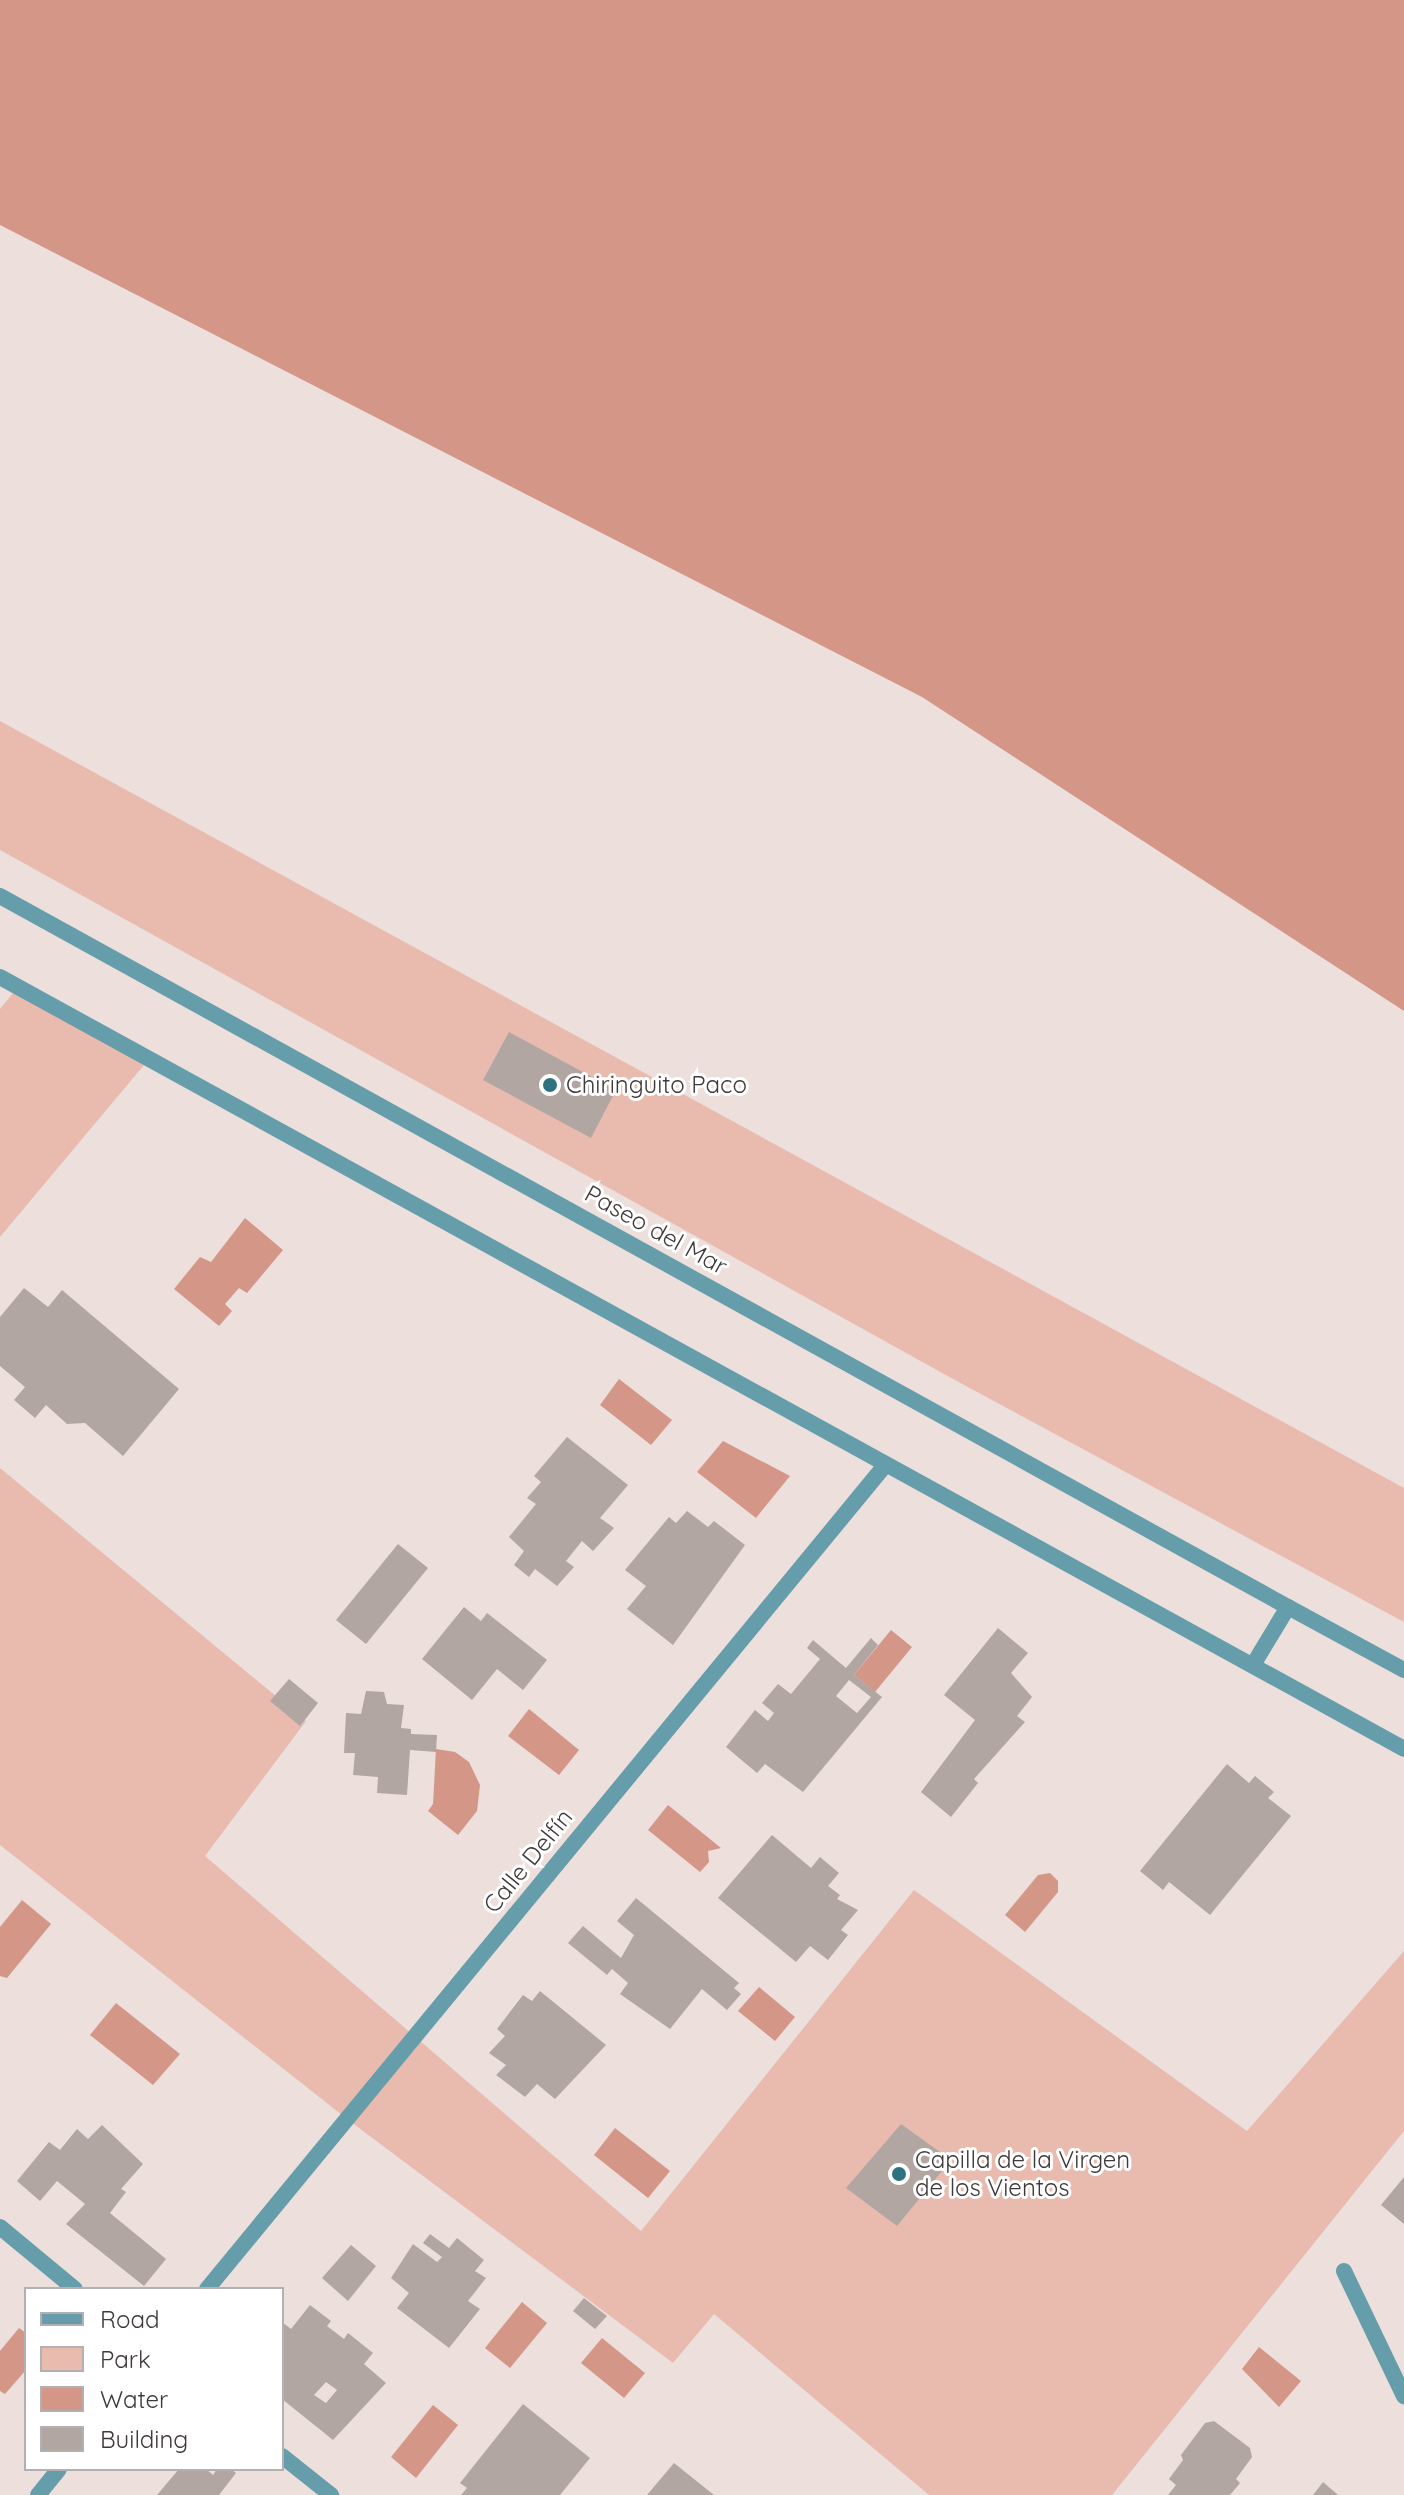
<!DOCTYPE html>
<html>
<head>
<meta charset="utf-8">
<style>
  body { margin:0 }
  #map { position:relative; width:1404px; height:2495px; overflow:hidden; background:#ecdfdc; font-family:Quicksand,sans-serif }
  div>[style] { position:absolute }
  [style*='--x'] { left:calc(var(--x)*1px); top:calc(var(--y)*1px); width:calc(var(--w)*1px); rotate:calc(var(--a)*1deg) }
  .green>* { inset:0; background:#e9bbaf }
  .water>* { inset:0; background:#d49687 }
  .building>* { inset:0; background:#b2a6a3 }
  .street>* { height:16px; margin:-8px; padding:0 8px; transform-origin:8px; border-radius:8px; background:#659dab }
  .dots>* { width:22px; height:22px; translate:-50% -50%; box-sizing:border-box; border:4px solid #fff; border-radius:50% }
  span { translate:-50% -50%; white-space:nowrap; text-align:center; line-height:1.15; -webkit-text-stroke:6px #fff; paint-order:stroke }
  .poi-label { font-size:24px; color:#3f3a39 }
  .left { translate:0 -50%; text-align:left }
  .street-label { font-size:24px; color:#3f3a39 }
  .legend { position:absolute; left:24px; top:2287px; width:260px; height:184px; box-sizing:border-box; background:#fff; border:2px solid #b2b0b0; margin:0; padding:10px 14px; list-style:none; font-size:24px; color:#3f3a39 }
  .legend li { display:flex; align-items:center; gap:16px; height:40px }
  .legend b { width:40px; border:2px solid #b2b0b0 }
</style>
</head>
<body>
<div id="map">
  <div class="green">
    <div style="clip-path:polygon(0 721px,1404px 1488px,1404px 1622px,953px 1379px,0 850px)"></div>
    <div style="clip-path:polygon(18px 987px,149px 1059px,0 1237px,0 1009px)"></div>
    <div style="clip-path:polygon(0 1468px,306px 1721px,205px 1856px,641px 2231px,914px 1890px,1247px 2131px,1404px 1951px,1404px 2131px,1112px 2495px,929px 2495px,714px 2314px,673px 2363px,347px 2119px,0 1845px)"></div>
  </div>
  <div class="water">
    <div style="clip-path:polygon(0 0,1404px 0,1404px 1011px,922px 697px,0 225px)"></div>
    <div style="clip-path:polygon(245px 1218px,283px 1250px,247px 1293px,239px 1288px,225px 1304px,232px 1311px,219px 1326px,174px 1289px,200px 1257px,211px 1262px)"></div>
    <div style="clip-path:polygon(619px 1379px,672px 1420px,651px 1445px,600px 1405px)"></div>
    <div style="clip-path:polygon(723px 1441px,790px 1476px,756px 1518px,697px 1472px)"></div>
    <div style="clip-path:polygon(891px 1630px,912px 1647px,875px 1692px,854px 1675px)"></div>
    <div style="clip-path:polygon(529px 1709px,579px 1750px,559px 1775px,508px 1736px)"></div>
    <div style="clip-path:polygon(436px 1749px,455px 1752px,469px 1762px,480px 1785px,477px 1811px,458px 1835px,428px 1811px,433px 1804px)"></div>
    <div style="clip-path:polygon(668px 1805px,721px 1848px,708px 1851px,709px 1862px,700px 1872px,648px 1830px)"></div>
    <div style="clip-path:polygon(1050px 1873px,1058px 1881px,1058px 1892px,1025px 1932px,1005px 1915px,1038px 1875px)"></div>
    <div style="clip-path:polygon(22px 1900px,51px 1924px,7px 1978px,0 1976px,0 1927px)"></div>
    <div style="clip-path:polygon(759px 1987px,795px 2017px,775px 2041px,738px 2011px)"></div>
    <div style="clip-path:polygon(116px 2003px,180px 2054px,153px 2085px,90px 2035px)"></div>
    <div style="clip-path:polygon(615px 2128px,670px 2171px,648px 2198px,594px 2155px)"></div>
    <div style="clip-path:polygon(522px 2302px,547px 2323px,510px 2368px,485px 2348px)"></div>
    <div style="clip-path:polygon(19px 2328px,26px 2333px,26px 2370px,5px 2394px,0 2391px,0 2351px)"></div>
    <div style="clip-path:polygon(602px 2338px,645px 2373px,624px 2398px,581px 2363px)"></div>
    <div style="clip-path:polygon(1259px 2347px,1301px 2381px,1279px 2407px,1242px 2369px)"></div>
    <div style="clip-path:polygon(433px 2405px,458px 2425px,416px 2478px,391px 2457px)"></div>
  </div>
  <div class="building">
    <div style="clip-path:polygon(509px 1032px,616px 1090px,591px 1138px,483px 1080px)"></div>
    <div style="clip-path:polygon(24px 1288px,48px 1307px,62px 1290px,179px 1389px,123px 1456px,85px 1423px,67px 1424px,46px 1405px,35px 1418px,14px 1400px,25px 1387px,0 1366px,0 1317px)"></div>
    <div style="clip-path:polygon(567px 1437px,628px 1485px,600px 1518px,614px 1528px,593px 1551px,582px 1541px,566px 1561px,574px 1567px,557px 1586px,535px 1569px,529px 1577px,514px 1565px,524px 1551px,509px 1537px,536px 1504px,527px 1498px,541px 1482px,534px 1476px)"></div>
    <div style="clip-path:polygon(687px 1511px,708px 1527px,714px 1521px,745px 1545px,673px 1645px,627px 1609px,646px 1586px,625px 1570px,669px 1517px,676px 1523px)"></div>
    <div style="clip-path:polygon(398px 1544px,428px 1568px,366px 1644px,336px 1620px)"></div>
    <div style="clip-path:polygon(464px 1607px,481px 1621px,487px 1613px,547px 1660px,523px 1690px,497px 1669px,472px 1700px,422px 1659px)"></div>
    <div style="clip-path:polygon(998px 1628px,1028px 1653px,1011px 1673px,1032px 1697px,1017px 1716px,1025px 1722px,974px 1779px,978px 1783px,951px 1817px,921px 1792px,975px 1720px,944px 1695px)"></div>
    <div style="clip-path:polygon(evenodd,871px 1638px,878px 1645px,854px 1675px,882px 1697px,803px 1792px,765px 1764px,757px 1773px,726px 1747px,755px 1710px,768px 1721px,774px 1713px,762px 1703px,778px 1684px,791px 1694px,820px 1659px,807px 1648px,813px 1640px,846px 1668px,871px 1638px,849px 1680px,871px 1697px,857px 1713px,836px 1696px,849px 1680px)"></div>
    <div style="clip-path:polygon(289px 1679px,318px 1703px,300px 1726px,270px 1701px)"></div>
    <div style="clip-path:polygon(366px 1691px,384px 1692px,387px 1704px,404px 1705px,401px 1728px,411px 1729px,411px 1734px,437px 1735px,436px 1752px,410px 1750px,407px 1795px,377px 1793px,378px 1777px,353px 1775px,355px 1753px,344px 1753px,346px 1713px,361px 1714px)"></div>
    <div style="clip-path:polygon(1227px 1764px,1249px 1783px,1255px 1776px,1274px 1792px,1268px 1798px,1291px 1816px,1210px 1915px,1169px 1882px,1163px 1890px,1140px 1871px)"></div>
    <div style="clip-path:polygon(772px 1835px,811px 1868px,820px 1857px,839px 1873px,828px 1886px,840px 1895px,837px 1899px,858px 1910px,841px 1930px,848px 1935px,828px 1960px,810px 1946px,796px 1962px,718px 1898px)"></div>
    <div style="clip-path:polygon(636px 1898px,739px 1983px,734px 1988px,741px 1994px,727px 2010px,702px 1989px,670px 2029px,620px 1994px,628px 1983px,612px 1969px,607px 1975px,568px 1943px,583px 1926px,621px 1958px,634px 1935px,617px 1921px)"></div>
    <div style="clip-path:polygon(540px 1991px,606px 2045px,555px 2099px,537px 2084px,525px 2097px,496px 2075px,506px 2065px,489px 2053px,505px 2036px,497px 2029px,523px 1995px,532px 2001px)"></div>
    <div style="clip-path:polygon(901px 2124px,951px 2160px,897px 2226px,846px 2188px)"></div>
    <div style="clip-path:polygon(102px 2125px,143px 2164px,121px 2189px,126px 2192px,110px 2213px,166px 2259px,144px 2286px,66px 2224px,85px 2204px,57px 2181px,40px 2201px,17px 2181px,49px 2142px,60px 2150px,77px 2129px,88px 2139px)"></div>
    <div style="clip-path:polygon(1404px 2177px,1404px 2224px,1381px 2205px)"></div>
    <div style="clip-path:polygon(430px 2234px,449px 2248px,457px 2238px,484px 2260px,475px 2271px,486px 2278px,468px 2301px,480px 2309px,449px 2348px,397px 2308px,409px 2293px,391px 2278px,413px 2244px,437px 2262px,442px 2257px,423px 2243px)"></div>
    <div style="clip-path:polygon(351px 2245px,376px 2266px,348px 2301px,322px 2278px)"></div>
    <div style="clip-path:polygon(584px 2298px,607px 2316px,595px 2329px,573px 2311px)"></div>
    <div style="clip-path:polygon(evenodd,310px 2305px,331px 2321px,327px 2326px,344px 2339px,348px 2333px,373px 2353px,364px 2364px,386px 2383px,333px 2440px,282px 2399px,282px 2322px,291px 2329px,310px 2305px,326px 2382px,337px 2390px,326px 2403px,314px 2395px,326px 2382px)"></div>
    <div style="clip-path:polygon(523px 2404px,590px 2458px,560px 2495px,461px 2495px,467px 2488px,460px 2483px)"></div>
    <div style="clip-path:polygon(1214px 2421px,1250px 2448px,1252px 2457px,1236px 2479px,1240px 2483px,1230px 2495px,1168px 2495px,1176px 2485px,1169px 2479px,1183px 2460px,1181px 2455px,1205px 2423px)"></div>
    <div style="clip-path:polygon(674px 2463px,714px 2495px,647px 2495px)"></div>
    <div style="clip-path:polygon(179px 2469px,206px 2469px,213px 2475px,217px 2469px,231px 2469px,236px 2473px,219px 2495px,157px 2495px)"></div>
    <div style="clip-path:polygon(1323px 2482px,1338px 2495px,1313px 2495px)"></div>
  </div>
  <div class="street">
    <div style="--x:0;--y:896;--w:1471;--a:28.9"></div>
    <div style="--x:1288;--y:1607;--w:68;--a:121.1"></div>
    <div style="--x:0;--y:977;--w:1602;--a:28.8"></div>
    <div style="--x:1288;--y:1607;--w:132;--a:28.5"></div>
    <div style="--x:0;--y:2227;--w:97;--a:39.6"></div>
    <div style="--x:1344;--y:2271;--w:139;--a:64.4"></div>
    <div style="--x:207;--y:2289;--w:1068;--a:-50.54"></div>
    <div style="--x:282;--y:2456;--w:63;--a:38.5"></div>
    <div style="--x:38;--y:2495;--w:33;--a:-51"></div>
  </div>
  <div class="dots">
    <div style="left:550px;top:1085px;background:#2e7282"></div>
    <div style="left:899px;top:2174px;background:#2e7282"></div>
  </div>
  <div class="poi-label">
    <span class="left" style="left:566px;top:1085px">Chiringuito Paco</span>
    <span class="left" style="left:915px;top:2174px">Capilla de la Virgen<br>de los Vientos</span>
  </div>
  <div class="street-label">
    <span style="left:656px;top:1230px;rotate:29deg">Paseo del Mar</span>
    <span style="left:528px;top:1861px;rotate:-51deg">Calle Delfín</span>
  </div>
  <ul class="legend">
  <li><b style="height:10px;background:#659dab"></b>Road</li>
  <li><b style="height:22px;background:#e9bbaf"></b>Park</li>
  <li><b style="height:22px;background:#d49687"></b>Water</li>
  <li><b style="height:22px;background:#b2a6a3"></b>Building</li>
  </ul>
</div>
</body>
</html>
